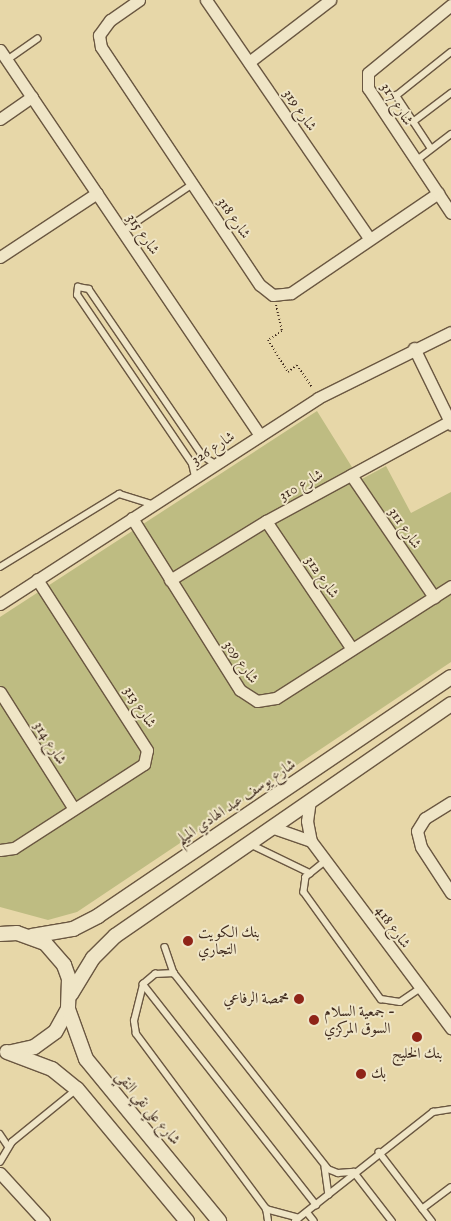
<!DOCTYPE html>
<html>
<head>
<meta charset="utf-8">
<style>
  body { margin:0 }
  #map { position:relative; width:451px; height:1221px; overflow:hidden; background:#e7d7a8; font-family:"IM FELL English",Amiri,serif }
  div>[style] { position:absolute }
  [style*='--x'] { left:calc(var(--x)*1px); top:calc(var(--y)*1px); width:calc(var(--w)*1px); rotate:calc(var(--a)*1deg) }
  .green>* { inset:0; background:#bebc82 }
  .path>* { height:2px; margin-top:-1px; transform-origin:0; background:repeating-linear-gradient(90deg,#412c1f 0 1px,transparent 0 3.5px) }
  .roads { filter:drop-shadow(1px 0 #6a5741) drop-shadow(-1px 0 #6a5741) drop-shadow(0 1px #6a5741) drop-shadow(0 -1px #6a5741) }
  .service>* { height:5.5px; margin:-2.75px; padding:0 2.75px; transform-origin:2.75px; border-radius:2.75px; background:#efe5c6 }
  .minor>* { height:11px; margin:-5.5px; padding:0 5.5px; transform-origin:5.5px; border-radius:5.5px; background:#efe5c6 }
  .tertiary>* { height:14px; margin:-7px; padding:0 7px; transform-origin:7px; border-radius:7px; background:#efe5c6 }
  .dots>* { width:14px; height:14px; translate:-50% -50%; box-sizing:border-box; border:2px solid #efe5c6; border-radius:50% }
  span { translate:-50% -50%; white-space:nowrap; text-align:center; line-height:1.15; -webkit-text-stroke:4px #efe5c6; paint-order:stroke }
  .street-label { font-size:15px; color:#412c1f }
  .poi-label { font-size:15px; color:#412c1f }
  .left { translate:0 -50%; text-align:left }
  .right { translate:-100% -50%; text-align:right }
</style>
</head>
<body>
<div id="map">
  <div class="green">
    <div style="clip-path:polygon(317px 411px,360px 480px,386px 466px,411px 513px,451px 492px,451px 662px,77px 912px,48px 920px,0 907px,0 617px)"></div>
  </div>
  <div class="path">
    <div style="--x:276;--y:305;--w:27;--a:77"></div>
    <div style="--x:282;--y:331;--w:17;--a:147"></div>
    <div style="--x:268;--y:340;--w:38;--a:58"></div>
    <div style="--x:288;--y:372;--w:11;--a:-38"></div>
    <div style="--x:297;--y:365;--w:27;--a:56"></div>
  </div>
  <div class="roads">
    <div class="service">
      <div style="--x:7;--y:60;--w:37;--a:-35"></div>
      <div style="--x:413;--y:122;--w:48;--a:-37.3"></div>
      <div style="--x:431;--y:149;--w:64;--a:-123.4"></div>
      <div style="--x:396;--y:96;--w:70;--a:-38.7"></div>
      <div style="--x:416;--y:161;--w:44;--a:-37.6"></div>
      <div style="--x:123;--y:231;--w:84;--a:-33.9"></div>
      <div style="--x:195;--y:477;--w:13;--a:-103"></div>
      <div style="--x:192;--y:464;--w:204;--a:-124.2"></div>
      <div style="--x:77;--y:295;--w:8;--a:-83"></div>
      <div style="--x:78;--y:287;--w:11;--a:10"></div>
      <div style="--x:89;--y:289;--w:202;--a:55.7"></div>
      <div style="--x:203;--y:456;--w:15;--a:32"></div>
      <div style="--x:0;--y:567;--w:140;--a:-31.5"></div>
      <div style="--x:119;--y:494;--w:34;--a:17"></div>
      <div style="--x:250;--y:844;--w:67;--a:25.8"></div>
      <div style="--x:326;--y:861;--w:26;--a:141"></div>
      <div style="--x:306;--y:877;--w:15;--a:98"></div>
      <div style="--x:304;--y:892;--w:132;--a:54.3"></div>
      <div style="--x:381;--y:999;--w:19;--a:9"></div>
      <div style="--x:400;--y:1002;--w:23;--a:-34"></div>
      <div style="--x:165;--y:947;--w:28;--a:71"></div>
      <div style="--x:143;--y:984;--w:281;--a:51.9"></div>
      <div style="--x:0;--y:1134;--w:14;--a:56"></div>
      <div style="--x:379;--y:1152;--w:87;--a:52.5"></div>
      <div style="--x:0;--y:1162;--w:23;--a:-59"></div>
      <div style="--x:12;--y:1142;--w:84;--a:-39.2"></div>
      <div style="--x:325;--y:1167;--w:28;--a:82"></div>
      <div style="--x:354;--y:1172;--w:62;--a:52.2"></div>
      <div style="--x:266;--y:1209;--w:34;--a:15"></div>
      <div style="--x:422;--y:1209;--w:36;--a:-37"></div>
      <div style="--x:307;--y:1212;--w:11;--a:52"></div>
      <div style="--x:268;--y:1221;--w:12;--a:-99"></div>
      <div style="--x:266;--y:1209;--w:218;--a:-126.6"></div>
      <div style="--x:136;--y:1034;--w:13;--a:-99"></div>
      <div style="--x:134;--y:1021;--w:38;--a:-76"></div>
      <div style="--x:143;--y:984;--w:16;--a:-40"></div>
      <div style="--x:155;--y:974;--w:19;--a:-3"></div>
      <div style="--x:174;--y:973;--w:249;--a:51.8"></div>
      <div style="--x:328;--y:1169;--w:11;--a:22"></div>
      <div style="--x:338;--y:1173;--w:16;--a:-4"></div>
      <div style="--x:295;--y:1221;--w:176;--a:-38.3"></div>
      <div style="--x:433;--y:1112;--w:18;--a:-9"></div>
    </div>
    <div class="minor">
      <div style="--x:139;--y:0;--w:35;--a:145"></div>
      <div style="--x:110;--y:20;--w:19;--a:126"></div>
      <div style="--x:99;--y:35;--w:12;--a:81"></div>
      <div style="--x:101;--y:47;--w:286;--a:56.3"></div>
      <div style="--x:260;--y:285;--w:16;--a:38"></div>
      <div style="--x:273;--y:295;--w:18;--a:-6"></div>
      <div style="--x:291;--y:293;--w:178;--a:-34.2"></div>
      <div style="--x:206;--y:0;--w:288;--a:55.6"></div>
      <div style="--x:451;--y:5;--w:107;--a:140.7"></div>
      <div style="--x:368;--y:73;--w:15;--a:90"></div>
      <div style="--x:368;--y:88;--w:150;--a:56.4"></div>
      <div style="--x:0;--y:50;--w:465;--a:56"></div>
      <div style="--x:249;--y:62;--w:102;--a:-37.4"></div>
      <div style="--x:0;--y:119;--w:39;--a:-35"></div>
      <div style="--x:0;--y:257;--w:116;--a:-33.4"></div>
      <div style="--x:414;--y:348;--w:85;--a:64"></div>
      <div style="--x:351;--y:475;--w:148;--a:55.8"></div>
      <div style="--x:132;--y:518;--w:203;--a:57.9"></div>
      <div style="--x:240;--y:690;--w:20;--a:33"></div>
      <div style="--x:257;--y:701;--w:19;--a:-9"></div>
      <div style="--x:276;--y:698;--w:208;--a:-32.6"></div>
      <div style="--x:266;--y:521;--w:154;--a:56.1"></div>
      <div style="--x:170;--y:580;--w:113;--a:-31.6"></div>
      <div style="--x:266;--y:521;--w:209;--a:-28.5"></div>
      <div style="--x:0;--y:604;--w:379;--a:-32.9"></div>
      <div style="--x:318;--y:398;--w:148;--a:-26.4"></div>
      <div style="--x:0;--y:692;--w:138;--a:57.7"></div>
      <div style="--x:310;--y:800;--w:21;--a:98"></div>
      <div style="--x:307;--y:821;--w:20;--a:79"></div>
      <div style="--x:311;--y:841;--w:234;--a:53.2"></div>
      <div style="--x:451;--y:802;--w:31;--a:148"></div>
      <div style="--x:425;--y:818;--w:15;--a:122"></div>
      <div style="--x:417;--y:831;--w:16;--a:76"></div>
      <div style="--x:421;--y:847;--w:55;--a:56.9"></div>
      <div style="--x:271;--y:827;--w:42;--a:19.3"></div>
      <div style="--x:0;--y:850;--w:14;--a:-8"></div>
      <div style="--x:14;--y:848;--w:155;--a:-32.9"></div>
      <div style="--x:144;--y:764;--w:14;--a:-78"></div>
      <div style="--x:147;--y:750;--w:203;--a:-122.8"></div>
      <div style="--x:0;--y:1173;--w:65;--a:47.5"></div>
    </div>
    <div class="tertiary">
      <div style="--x:0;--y:934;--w:17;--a:-3"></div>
      <div style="--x:17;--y:933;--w:30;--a:20"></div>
      <div style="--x:45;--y:943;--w:29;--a:49"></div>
      <div style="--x:64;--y:965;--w:15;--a:70"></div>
      <div style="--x:69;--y:979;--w:30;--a:92"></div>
      <div style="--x:68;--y:1009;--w:26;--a:119"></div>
      <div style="--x:55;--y:1032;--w:26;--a:144"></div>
      <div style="--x:34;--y:1047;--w:23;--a:167"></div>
      <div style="--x:32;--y:936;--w:42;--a:-9.7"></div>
      <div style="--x:73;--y:929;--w:28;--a:-27"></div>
      <div style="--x:98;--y:916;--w:426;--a:-34.1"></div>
      <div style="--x:71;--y:994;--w:42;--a:-58.6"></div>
      <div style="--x:93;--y:958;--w:31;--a:-45"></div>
      <div style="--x:115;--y:936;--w:408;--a:-34.6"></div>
      <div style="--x:68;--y:1009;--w:53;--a:70.2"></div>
      <div style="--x:86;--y:1059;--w:210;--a:50.6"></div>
      <div style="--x:7;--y:1052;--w:48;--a:20.7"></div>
      <div style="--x:52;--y:1069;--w:32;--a:39"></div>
      <div style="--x:77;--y:1089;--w:172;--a:50.2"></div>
    </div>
  </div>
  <div class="dots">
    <div style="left:188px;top:941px;background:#8f2418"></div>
    <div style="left:299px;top:999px;background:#8f2418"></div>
    <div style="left:314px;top:1020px;background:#8f2418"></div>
    <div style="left:417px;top:1037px;background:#8f2418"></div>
    <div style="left:361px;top:1074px;background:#8f2418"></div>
  </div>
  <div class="street-label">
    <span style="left:397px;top:104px;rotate:58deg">شارع 317</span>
    <span style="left:300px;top:110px;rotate:56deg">شارع 319</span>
    <span style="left:234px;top:218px;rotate:56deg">شارع 318</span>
    <span style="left:143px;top:234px;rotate:56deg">شارع 315</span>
    <span style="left:213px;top:448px;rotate:-33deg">شارع 326</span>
    <span style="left:301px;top:485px;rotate:-29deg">شارع 310</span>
    <span style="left:405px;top:528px;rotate:56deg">شارع 311</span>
    <span style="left:322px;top:577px;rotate:56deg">شارع 312</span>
    <span style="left:241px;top:662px;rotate:55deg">شارع 309</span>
    <span style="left:140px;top:707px;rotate:57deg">شارع 313</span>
    <span style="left:50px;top:743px;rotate:58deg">شارع 314</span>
    <span style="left:236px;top:802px;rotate:-34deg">شارع يوسف عبد الهادي الميلم</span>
    <span style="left:393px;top:927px;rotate:54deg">شارع 418</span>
    <span style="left:148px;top:1108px;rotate:50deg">شارع علي نقي النقي</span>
  </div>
  <div class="poi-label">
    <span class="left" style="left:198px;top:941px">بنك الكويت<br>التجاري</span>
    <span class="right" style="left:289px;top:999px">محمصة الرفاعي</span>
    <span class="left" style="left:324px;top:1020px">جمعية السلام -<br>السوق المركزي</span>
    <span style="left:417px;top:1054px">بنك الخليج</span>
    <span class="left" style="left:371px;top:1074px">بك</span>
  </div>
</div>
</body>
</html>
